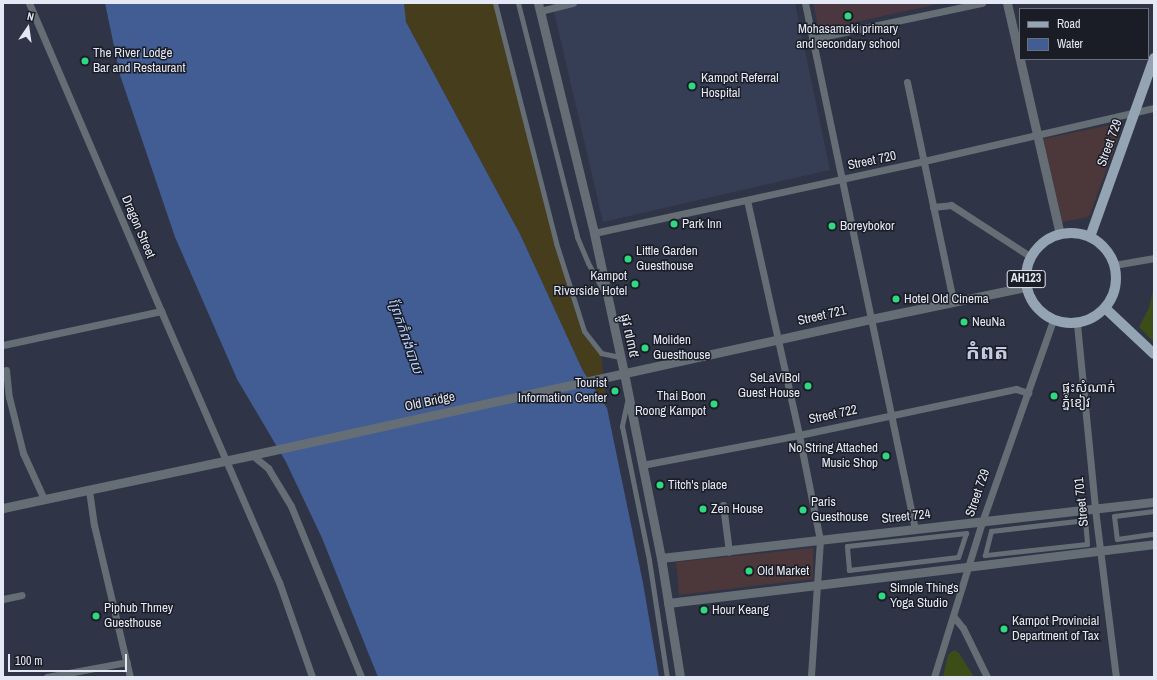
<!DOCTYPE html>
<html>
<head>
<meta charset="utf-8">
<style>
  body { margin:0 }
  #map { position:relative; width:1157px; height:680px; overflow:hidden; background:#2f3547; font-family:"Archivo Narrow","Noto Sans Khmer",sans-serif }
  div>[style] { position:absolute }
  [style*='--x'] { left:calc(var(--x)*1px); top:calc(var(--y)*1px); width:calc(var(--w)*1px); rotate:calc(var(--a)*1deg) }
  .commercial>* { inset:0; background:#4c373a }
  .built>* { inset:0; background:#363e56 }
  .education>* { inset:0; background:#4a3740 }
  .green>* { inset:0; background:#3d4d18 }
  .sand>* { inset:0; background:#463d1d }
  .water>* { inset:0; background:#425d94 }
  .pedestrian>* { height:5px; margin:-2.5px; padding:0 2.5px; transform-origin:2.5px; border-radius:2.5px; background:#666e75 }
  .minor>* { height:7px; margin:-3.5px; padding:0 3.5px; transform-origin:3.5px; border-radius:3.5px; background:#666e75 }
  .tertiary>* { height:9px; margin:-4.5px; padding:0 4.5px; transform-origin:4.5px; border-radius:4.5px; background:#666e75 }
  .primary>* { height:10px; margin:-5px; padding:0 5px; transform-origin:5px; border-radius:5px; background:#94a4b2 }
  .primary>.ring { margin:-5px; padding:0; box-sizing:content-box; background:none; border:10px solid #94a4b2; border-radius:50% }
  .dots>* { width:11px; height:11px; translate:-50% -50%; box-sizing:border-box; border:2px solid #1a1d25; border-radius:50% }
  span { translate:-50% -50%; white-space:nowrap; text-align:center; line-height:1.15; -webkit-text-stroke:3px #1a1d25; paint-order:stroke }
  .shield-label span { padding:1px 3px; background:#1a1d25; border:1px solid; border-radius:3px; -webkit-text-stroke-width:0 }
  .shield-label { font-size:12px; color:#e5e9f5; font-weight:700 }
  .poi-label { font-size:13px; color:#e5e9f5 }
  .left { translate:0 -50%; text-align:left }
  .right { translate:-100% -50%; text-align:right }
  .street-label { font-size:13px; color:#e5e9f5 }
  .water-label { font-size:14px; color:#b2ccfd; font-style:italic }
  .town-label { font-size:21px; color:#c3cbe2; font-weight:700 }
  .frame { position:absolute; inset:0; border:4px solid #e5e9f5; pointer-events:none }
  .legend { position:absolute; left:1019px; top:8px; width:130px; height:52px; box-sizing:border-box; background:#1a1d25; border:1px solid #6b6f78; margin:0; padding:5px 7px; list-style:none; font-size:12px; color:#e5e9f5 }
  .legend li { display:flex; align-items:center; gap:8px; height:20px }
  .legend b { width:20px; border:1px solid #6b6f78 }
  .north { position:absolute; left:8px; top:8px; width:40px; height:40px; -webkit-text-stroke:3px #1a1d25; paint-order:stroke; rotate:13deg; font-size:11px; font-weight:700; line-height:16px; text-align:center; color:#e5e9f5 }
  .north::after { content:''; display:block; margin:auto; width:14px; height:18px; background:#e5e9f5; clip-path:polygon(50% 0,100% 100%,50% 72%,0 100%) }
  .scale { position:absolute; left:8px; top:654px; width:119px; height:18px; box-sizing:border-box; border:2px solid #e5e9f5; border-top:0; padding-left:5px; font-size:12px; line-height:14px; white-space:nowrap; color:#e5e9f5; -webkit-text-stroke:3px #1a1d25; paint-order:stroke }
</style>
</head>
<body>
<div id="map">
  <div class="commercial">
    <div style="clip-path:polygon(1115px 124px,1119px 125px,1119px 136px,1090px 214px,1088px 217px,1062px 222px,1043px 139px)"></div>
    <div style="clip-path:polygon(813px 548px,813px 579px,679px 595px,676px 562px)"></div>
  </div>
  <div class="built">
    <div style="clip-path:polygon(552px 3px,795px 3px,830px 170px,603px 222px)"></div>
  </div>
  <div class="education">
    <div style="clip-path:polygon(813px 3px,943px 3px,819px 30px)"></div>
  </div>
  <div class="green">
    <div style="clip-path:polygon(1154px 273px,1154px 342px,1139px 327px,1149px 308px,1153px 291px)"></div>
    <div style="clip-path:polygon(954px 650px,959px 653px,974px 677px,943px 677px,948px 655px)"></div>
  </div>
  <div class="sand">
    <div style="clip-path:polygon(404px 3px,495px 3px,556px 243px,584px 331px,601px 353px,607px 408px,583px 371px,520px 234px,406px 22px)"></div>
  </div>
  <div class="water">
    <div style="clip-path:polygon(105px 3px,404px 3px,406px 22px,520px 234px,583px 371px,607px 408px,643px 583px,659px 677px,378px 677px,322px 538px,286px 462px,237px 379px,175px 237px,120px 75px)"></div>
  </div>
  <div class="pedestrian">
    <div style="--x:495;--y:3;--w:248;--a:75.7"></div>
    <div style="--x:556;--y:243;--w:92;--a:72.3"></div>
    <div style="--x:584;--y:331;--w:28;--a:52"></div>
    <div style="--x:601;--y:353;--w:19;--a:12"></div>
    <div style="--x:518;--y:3;--w:241;--a:75.8"></div>
    <div style="--x:577;--y:237;--w:28;--a:67"></div>
    <div style="--x:588;--y:263;--w:33;--a:61"></div>
    <div style="--x:627;--y:402;--w:25;--a:102"></div>
    <div style="--x:622;--y:426;--w:137;--a:78.6"></div>
    <div style="--x:649;--y:560;--w:118;--a:81.3"></div>
    <div style="--x:1154;--y:511;--w:40;--a:172.9"></div>
    <div style="--x:1114;--y:516;--w:23;--a:83"></div>
    <div style="--x:1117;--y:539;--w:37;--a:-8"></div>
    <div style="--x:1085;--y:520;--w:24;--a:85"></div>
    <div style="--x:1087;--y:544;--w:103;--a:173.8"></div>
    <div style="--x:985;--y:555;--w:25;--a:-76"></div>
    <div style="--x:991;--y:531;--w:95;--a:-6.7"></div>
    <div style="--x:966;--y:533;--w:25;--a:108"></div>
    <div style="--x:958;--y:557;--w:110;--a:173.2"></div>
    <div style="--x:849;--y:570;--w:24;--a:-95"></div>
    <div style="--x:847;--y:546;--w:120;--a:-6.2"></div>
  </div>
  <div class="minor">
    <div style="--x:29;--y:3;--w:335;--a:66.8"></div>
    <div style="--x:161;--y:311;--w:296;--a:66.5"></div>
    <div style="--x:279;--y:582;--w:101;--a:70.8"></div>
    <div style="--x:805;--y:3;--w:537;--a:78.19"></div>
    <div style="--x:540;--y:11;--w:34;--a:-14"></div>
    <div style="--x:812;--y:39;--w:174;--a:-12"></div>
    <div style="--x:907;--y:82;--w:224;--a:78.1"></div>
    <div style="--x:747;--y:200;--w:241;--a:77.5"></div>
    <div style="--x:799;--y:435;--w:107;--a:78.7"></div>
    <div style="--x:820;--y:540;--w:137;--a:93.8"></div>
    <div style="--x:933;--y:207;--w:18;--a:-6"></div>
    <div style="--x:951;--y:205;--w:95;--a:33"></div>
    <div style="--x:594;--y:233;--w:338;--a:-12.3"></div>
    <div style="--x:924;--y:161;--w:236;--a:-13"></div>
    <div style="--x:1114;--y:265;--w:41;--a:-9.9"></div>
    <div style="--x:1077;--y:324;--w:186;--a:84.4"></div>
    <div style="--x:1095;--y:509;--w:169;--a:82.9"></div>
    <div style="--x:3;--y:345;--w:162;--a:-12.1"></div>
    <div style="--x:6;--y:370;--w:27;--a:84"></div>
    <div style="--x:9;--y:397;--w:58;--a:76"></div>
    <div style="--x:23;--y:453;--w:51;--a:65.5"></div>
    <div style="--x:252;--y:455;--w:21;--a:39"></div>
    <div style="--x:268;--y:468;--w:44;--a:58.8"></div>
    <div style="--x:291;--y:506;--w:185;--a:67.7"></div>
    <div style="--x:642;--y:465;--w:160;--a:-10.8"></div>
    <div style="--x:799;--y:435;--w:222;--a:-12"></div>
    <div style="--x:1016;--y:389;--w:13;--a:18"></div>
    <div style="--x:89;--y:490;--w:35;--a:82"></div>
    <div style="--x:94;--y:525;--w:156;--a:76.7"></div>
    <div style="--x:723;--y:505;--w:47;--a:82.7"></div>
    <div style="--x:3;--y:599;--w:19;--a:-12"></div>
    <div style="--x:954;--y:617;--w:14;--a:51"></div>
    <div style="--x:963;--y:628;--w:55;--a:63.9"></div>
    <div style="--x:47;--y:677;--w:81;--a:-10.6"></div>
    <div style="--x:934;--y:677;--w:162;--a:-72.8"></div>
    <div style="--x:982;--y:522;--w:214;--a:-70.6"></div>
  </div>
  <div class="tertiary">
    <div style="--x:538;--y:3;--w:237;--a:76.3"></div>
    <div style="--x:594;--y:233;--w:143;--a:77.9"></div>
    <div style="--x:624;--y:373;--w:189;--a:78.7"></div>
    <div style="--x:661;--y:558;--w:121;--a:80.9"></div>
    <div style="--x:1007;--y:3;--w:237;--a:77.1"></div>
    <div style="--x:3;--y:508;--w:255;--a:-12"></div>
    <div style="--x:252;--y:455;--w:634;--a:-12.39"></div>
    <div style="--x:871;--y:319;--w:158;--a:-11.7"></div>
    <div style="--x:661;--y:558;--w:496;--a:-6.5"></div>
    <div style="--x:668;--y:603;--w:490;--a:-6.9"></div>
  </div>
  <div class="primary">
    <div class="ring" style="left:1026px;top:233px;width:80px;height:80px"></div>
    <div style="--x:1090;--y:237;--w:190;--a:-70.3"></div>
    <div style="--x:1105;--y:308;--w:67;--a:43.2"></div>
  </div>
  <div class="dots">
    <div style="left:848px;top:16px;background:#30d882"></div>
    <div style="left:85px;top:61px;background:#30d882"></div>
    <div style="left:692px;top:86px;background:#30d882"></div>
    <div style="left:674px;top:224px;background:#30d882"></div>
    <div style="left:832px;top:226px;background:#30d882"></div>
    <div style="left:628px;top:259px;background:#30d882"></div>
    <div style="left:635px;top:284px;background:#30d882"></div>
    <div style="left:896px;top:299px;background:#30d882"></div>
    <div style="left:964px;top:322px;background:#30d882"></div>
    <div style="left:645px;top:348px;background:#30d882"></div>
    <div style="left:808px;top:386px;background:#30d882"></div>
    <div style="left:615px;top:391px;background:#30d882"></div>
    <div style="left:1054px;top:396px;background:#30d882"></div>
    <div style="left:714px;top:404px;background:#30d882"></div>
    <div style="left:886px;top:456px;background:#30d882"></div>
    <div style="left:660px;top:485px;background:#30d882"></div>
    <div style="left:703px;top:509px;background:#30d882"></div>
    <div style="left:803px;top:510px;background:#30d882"></div>
    <div style="left:749px;top:571px;background:#30d882"></div>
    <div style="left:882px;top:596px;background:#30d882"></div>
    <div style="left:704px;top:610px;background:#30d882"></div>
    <div style="left:96px;top:616px;background:#30d882"></div>
    <div style="left:1004px;top:629px;background:#30d882"></div>
  </div>
  <div class="shield-label">
    <span style="left:1026px;top:279px">AH123</span>
  </div>
  <div class="poi-label">
    <span style="left:848px;top:37px">Mohasamaki primary<br>and secondary school</span>
    <span class="left" style="left:93px;top:61px">The River Lodge<br>Bar and Restaurant</span>
    <span class="left" style="left:701px;top:86px">Kampot Referral<br>Hospital</span>
    <span class="left" style="left:682px;top:224px">Park Inn</span>
    <span class="left" style="left:840px;top:226px">Boreybokor</span>
    <span class="left" style="left:636px;top:259px">Little Garden<br>Guesthouse</span>
    <span class="right" style="left:627px;top:284px">Kampot<br>Riverside Hotel</span>
    <span class="left" style="left:904px;top:299px">Hotel Old Cinema</span>
    <span class="left" style="left:972px;top:322px">NeuNa</span>
    <span class="left" style="left:653px;top:348px">Moliden<br>Guesthouse</span>
    <span class="right" style="left:800px;top:386px">SeLaViBol<br>Guest House</span>
    <span class="right" style="left:607px;top:391px">Tourist<br>Information Center</span>
    <span class="left" style="left:1062px;top:396px">ផ្ទះសំណាក់<br>ភ្នំខៀវ</span>
    <span class="right" style="left:706px;top:404px">Thai Boon<br>Roong Kampot</span>
    <span class="right" style="left:878px;top:456px">No String Attached<br>Music Shop</span>
    <span class="left" style="left:668px;top:485px">Titch's place</span>
    <span class="left" style="left:811px;top:510px">Paris<br>Guesthouse</span>
    <span class="left" style="left:711px;top:509px">Zen House</span>
    <span class="left" style="left:757px;top:571px">Old Market</span>
    <span class="left" style="left:890px;top:596px">Simple Things<br>Yoga Studio</span>
    <span class="left" style="left:104px;top:616px">Piphub Thmey<br>Guesthouse</span>
    <span class="left" style="left:712px;top:610px">Hour Keang</span>
    <span class="left" style="left:1012px;top:629px">Kampot Provincial<br>Department of Tax</span>
  </div>
  <div class="street-label">
    <span style="left:1110px;top:143px;rotate:-70deg">Street 729</span>
    <span style="left:872px;top:161px;rotate:-12deg">Street 720</span>
    <span style="left:138px;top:227px;rotate:67deg">Dragon Street</span>
    <span style="left:822px;top:316px;rotate:-13deg">Street 721</span>
    <span style="left:629px;top:336px;rotate:78deg">ផ្លូវ ៧៣៥</span>
    <span style="left:430px;top:402px;rotate:-12deg">Old Bridge</span>
    <span style="left:833px;top:415px;rotate:-12deg">Street 722</span>
    <span style="left:978px;top:493px;rotate:-71deg">Street 729</span>
    <span style="left:1082px;top:502px;rotate:-96deg">Street 701</span>
    <span style="left:906px;top:517px;rotate:-6deg">Street 724</span>
  </div>
  <div class="water-label">
    <span style="left:406px;top:336px;rotate:71deg">ព្រែកកំពង់បាយ</span>
  </div>
  <div class="town-label">
    <span style="left:987px;top:352px">កំពត</span>
  </div>
  <div class="frame"></div>
  <ul class="legend">
  <li><b style="height:5px;background:#94a4b2"></b>Road</li>
  <li><b style="height:11px;background:#425d94"></b>Water</li>
  </ul>
  <div class="north">N</div>
  <div class="scale">100 m</div>
</div>
</body>
</html>
